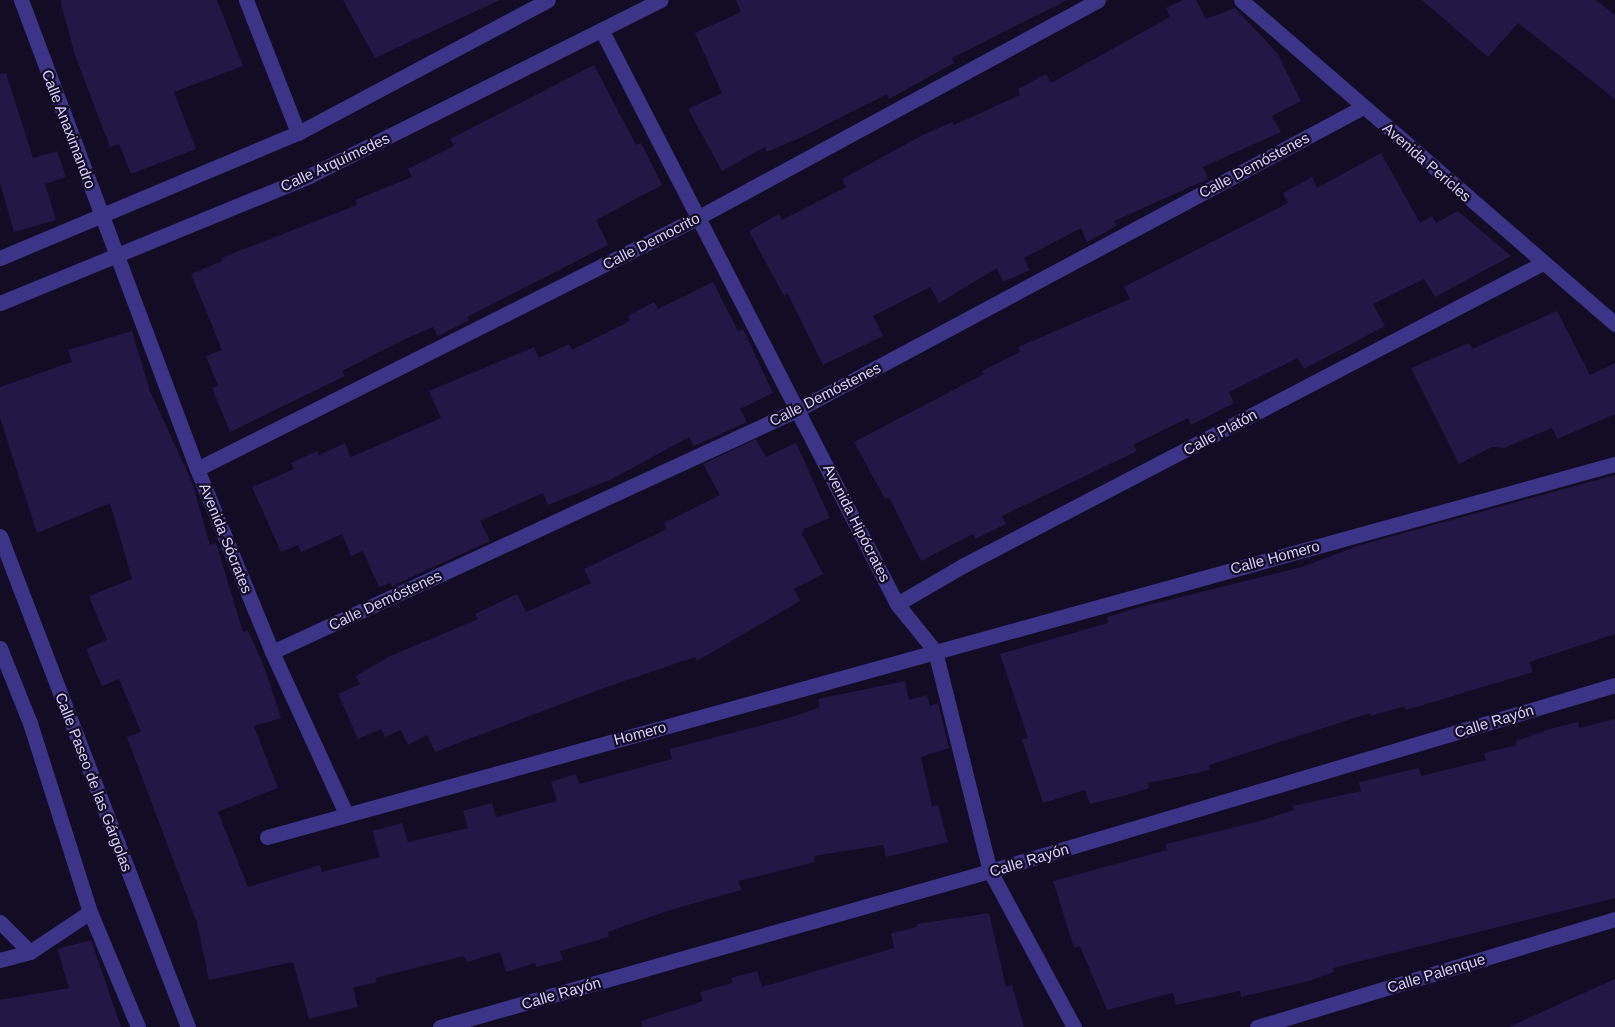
<!DOCTYPE html>
<html>
<head>
<meta charset="utf-8">
<style>
  body { margin:0 }
  #map { position:relative; width:1615px; height:1027px; overflow:hidden; background:#120c24; font-family:Arial,sans-serif }
  div>[style] { position:absolute }
  [style*='--x'] { left:calc(var(--x)*1px); top:calc(var(--y)*1px); width:calc(var(--w)*1px); rotate:calc(var(--a)*1deg) }
  .building>* { inset:0; background:#231746 }
  .minor>* { height:15px; margin:-7.5px; padding:0 7.5px; transform-origin:7.5px; border-radius:7.5px; background:#3c3486 }
  .tertiary>* { height:15px; margin:-7.5px; padding:0 7.5px; transform-origin:7.5px; border-radius:7.5px; background:#3c3486 }
  span { translate:-50% -50%; white-space:nowrap; text-align:center; line-height:1.15; -webkit-text-stroke:4.5px #120c24; paint-order:stroke }
  .street-label { font-size:15px; color:#d8d0ff }
</style>
</head>
<body>
<div id="map">
  <div class="building">
    <div style="clip-path:polygon(60px 0,217px 0,243px 66px,174px 92px,196px 149px,131px 174px,119px 144px,110px 147px,75px 55px)"></div>
    <div style="clip-path:polygon(343px 0,500px 0,375px 58px)"></div>
    <div style="clip-path:polygon(736px 0,1067px 0,952px 58px,954px 63px,889px 99px,887px 94px,804px 136px,767px 152px,765px 147px,722px 171px,688px 109px,722px 93px,695px 33px,741px 12px)"></div>
    <div style="clip-path:polygon(1183px 0,1196px 0,1206px 19px,1235px 8px,1278px 54px,1301px 101px,1272px 116px,1281px 132px,1203px 167px,1208px 179px,1114px 221px,1117px 226px,1087px 242px,1081px 228px,1024px 258px,1030px 270px,1003px 282px,997px 268px,939px 303px,930px 287px,873px 316px,883px 336px,823px 365px,788px 294px,784px 296px,749px 231px,779px 214px,782px 220px,846px 187px,842px 179px,921px 136px,952px 122px,954px 125px,1020px 95px,1018px 89px,1046px 74px,1051px 83px,1170px 17px,1166px 8px)"></div>
    <div style="clip-path:polygon(1422px 0,1596px 0,1615px 15px,1615px 99px,1518px 23px,1488px 57px)"></div>
    <div style="clip-path:polygon(594px 65px,636px 145px,641px 143px,662px 185px,596px 220px,608px 245px,467px 317px,469px 320px,438px 336px,433px 327px,403px 340px,342px 371px,345px 376px,230px 432px,212px 388px,218px 386px,206px 356px,222px 350px,191px 274px,222px 261px,221px 258px,357px 205px,355px 200px,412px 177px,408px 169px,454px 146px,450px 139px)"></div>
    <div style="clip-path:polygon(6px 73px,33px 158px,57px 151px,66px 177px,45px 184px,56px 220px,14px 232px,0 183px,0 74px)"></div>
    <div style="clip-path:polygon(1381px 153px,1420px 223px,1432px 216px,1436px 223px,1458px 211px,1511px 256px,1435px 297px,1424px 279px,1373px 304px,1385px 326px,1304px 369px,1298px 358px,1229px 392px,1234px 403px,1191px 425px,1188px 418px,1133px 445px,1137px 451px,1002px 516px,1006px 524px,975px 539px,973px 534px,921px 561px,889px 497px,885px 499px,854px 442px,984px 374px,982px 371px,1020px 352px,1018px 347px,1130px 299px,1124px 287px,1288px 203px,1283px 193px,1312px 177px,1317px 188px)"></div>
    <div style="clip-path:polygon(713px 282px,738px 331px,743px 329px,773px 393px,740px 409px,747px 422px,694px 446px,689px 437px,612px 479px,548px 505px,543px 493px,480px 521px,490px 541px,392px 586px,390px 583px,379px 587px,363px 551px,351px 556px,342px 534px,301px 552px,298px 545px,281px 552px,252px 487px,294px 469px,291px 463px,317px 451px,319px 455px,345px 443px,351px 457px,441px 418px,429px 391px,534px 347px,539px 358px,569px 344px,572px 350px,630px 321px,628px 316px,654px 302px,658px 309px)"></div>
    <div style="clip-path:polygon(1557px 311px,1590px 375px,1615px 363px,1615px 414px,1557px 439px,1552px 428px,1504px 448px,1492px 447px,1459px 464px,1411px 368px,1469px 343px,1472px 349px)"></div>
    <div style="clip-path:polygon(132px 331px,150px 391px,192px 482px,210px 545px,216px 543px,243px 632px,248px 630px,265px 669px,281px 718px,254px 726px,278px 788px,218px 812px,248px 887px,320px 865px,322px 872px,380px 857px,372px 831px,402px 823px,408px 842px,468px 828px,463px 811px,492px 803px,496px 817px,557px 801px,551px 782px,576px 774px,579px 784px,672px 759px,670px 749px,789px 718px,820px 707px,818px 699px,905px 681px,909px 700px,927px 695px,930px 706px,938px 703px,949px 748px,921px 757px,932px 806px,938px 805px,948px 842px,886px 857px,883px 845px,814px 856px,815px 862px,739px 881px,741px 890px,667px 911px,608px 932px,609px 937px,560px 951px,563px 960px,536px 967px,535px 963px,506px 972px,500px 952px,467px 962px,464px 956px,375px 978px,377px 982px,353px 988px,358px 1007px,309px 1019px,293px 962px,209px 980px,197px 923px,127px 737px,141px 732px,119px 679px,102px 686px,86px 649px,107px 640px,89px 596px,132px 579px,110px 503px,37px 533px,0 418px,0 387px,72px 362px,68px 350px)"></div>
    <div style="clip-path:polygon(756px 439px,766px 457px,796px 443px,830px 518px,804px 529px,802px 534px,823px 574px,794px 589px,800px 601px,697px 661px,695px 657px,601px 689px,435px 752px,427px 735px,408px 745px,401px 730px,385px 737px,381px 729px,358px 739px,338px 694px,360px 684px,356px 676px,388px 657px,478px 619px,475px 614px,517px 594px,526px 612px,591px 583px,584px 569px,667px 529px,664px 523px,720px 495px,703px 464px)"></div>
    <div style="clip-path:polygon(1615px 475px,1615px 634px,1529px 662px,1533px 672px,1406px 710px,1405px 706px,1371px 716px,1370px 713px,1209px 765px,1210px 770px,1148px 783px,1149px 788px,1123px 796px,1090px 804px,1085px 790px,1043px 803px,1022px 740px,1028px 738px,1000px 654px,1108px 623px,1107px 617px,1140px 607px,1302px 567px,1360px 545px)"></div>
    <div style="clip-path:polygon(1615px 719px,1615px 898px,1333px 968px,1334px 972px,1309px 981px,1241px 997px,1240px 991px,1176px 1005px,1173px 993px,1107px 1010px,1080px 946px,1074px 948px,1053px 881px,1167px 850px,1166px 844px,1263px 820px,1294px 810px,1293px 806px,1361px 791px,1359px 782px,1419px 768px,1421px 776px,1486px 760px,1484px 753px,1517px 745px,1516px 741px,1550px 729px,1578px 722px,1579px 728px)"></div>
    <div style="clip-path:polygon(989px 913px,1006px 987px,1012px 985px,1024px 1027px,642px 1027px,641px 1021px,703px 1001px,700px 992px,732px 983px,731px 978px,757px 971px,762px 987px,894px 948px,891px 933px,917px 927px,917px 924px)"></div>
    <div style="clip-path:polygon(91px 940px,121px 1027px,0 1027px,0 1000px,69px 988px,57px 949px)"></div>
    <div style="clip-path:polygon(1615px 979px,1615px 1027px,1509px 1027px,1566px 1001px)"></div>
  </div>
  <div class="minor">
    <div style="--x:21;--y:0;--w:501;--a:69.43"></div>
    <div style="--x:197;--y:469;--w:198;--a:67.7"></div>
    <div style="--x:272;--y:652;--w:178;--a:65.4"></div>
    <div style="--x:246;--y:0;--w:143;--a:68.6"></div>
    <div style="--x:1241;--y:0;--w:495;--a:40.9"></div>
    <div style="--x:602;--y:31;--w:644;--a:62.76"></div>
    <div style="--x:897;--y:604;--w:60;--a:51"></div>
    <div style="--x:935;--y:651;--w:227;--a:76"></div>
    <div style="--x:990;--y:871;--w:177;--a:61.7"></div>
    <div style="--x:0;--y:258;--w:323;--a:-22.8"></div>
    <div style="--x:298;--y:133;--w:283;--a:-28"></div>
    <div style="--x:0;--y:303;--w:334;--a:-22.3"></div>
    <div style="--x:309;--y:176;--w:393;--a:-26.6"></div>
    <div style="--x:197;--y:469;--w:559;--a:-26.66"></div>
    <div style="--x:697;--y:218;--w:456;--a:-28.5"></div>
    <div style="--x:897;--y:604;--w:78;--a:-30.2"></div>
    <div style="--x:964;--y:565;--w:653;--a:-27.55"></div>
    <div style="--x:272;--y:652;--w:580;--a:-24.75"></div>
    <div style="--x:799;--y:409;--w:640;--a:-28.17"></div>
    <div style="--x:267;--y:837;--w:1399;--a:-15.47"></div>
    <div style="--x:0;--y:922;--w:42;--a:45"></div>
    <div style="--x:0;--y:960;--w:31;--a:-15"></div>
    <div style="--x:30;--y:952;--w:72;--a:-33.7"></div>
    <div style="--x:440;--y:1027;--w:572;--a:-15.84"></div>
    <div style="--x:990;--y:871;--w:652;--a:-16.57"></div>
    <div style="--x:1257;--y:1027;--w:374;--a:-16.8"></div>
  </div>
  <div class="tertiary">
    <div style="--x:0;--y:536;--w:526;--a:69.05"></div>
    <div style="--x:0;--y:648;--w:81;--a:68.2"></div>
    <div style="--x:30;--y:723;--w:198;--a:72.4"></div>
    <div style="--x:90;--y:912;--w:125;--a:67.3"></div>
  </div>
  <div class="street-label">
    <span style="left:69px;top:129px;rotate:69deg">Calle Anaximandro</span>
    <span style="left:335px;top:162px;rotate:-25deg">Calle Arquímedes</span>
    <span style="left:1427px;top:162px;rotate:41deg">Avenida Pericles</span>
    <span style="left:1254px;top:165px;rotate:-28deg">Calle Demóstenes</span>
    <span style="left:651px;top:241px;rotate:-27deg">Calle Democrito</span>
    <span style="left:825px;top:394px;rotate:-27deg">Calle Demóstenes</span>
    <span style="left:1220px;top:432px;rotate:-28deg">Calle Platón</span>
    <span style="left:857px;top:523px;rotate:63deg">Avenida Hipócrates</span>
    <span style="left:226px;top:538px;rotate:68deg">Avenida Sócrates</span>
    <span style="left:1275px;top:557px;rotate:-15deg">Calle Homero</span>
    <span style="left:385px;top:600px;rotate:-25deg">Calle Demóstenes</span>
    <span style="left:1494px;top:721px;rotate:-17deg">Calle Rayón</span>
    <span style="left:640px;top:733px;rotate:-15deg">Homero</span>
    <span style="left:94px;top:782px;rotate:69deg">Calle Paseo de las Gárgolas</span>
    <span style="left:1029px;top:860px;rotate:-17deg">Calle Rayón</span>
    <span style="left:1436px;top:973px;rotate:-17deg">Calle Palenque</span>
    <span style="left:561px;top:993px;rotate:-16deg">Calle Rayón</span>
  </div>
</div>
</body>
</html>
